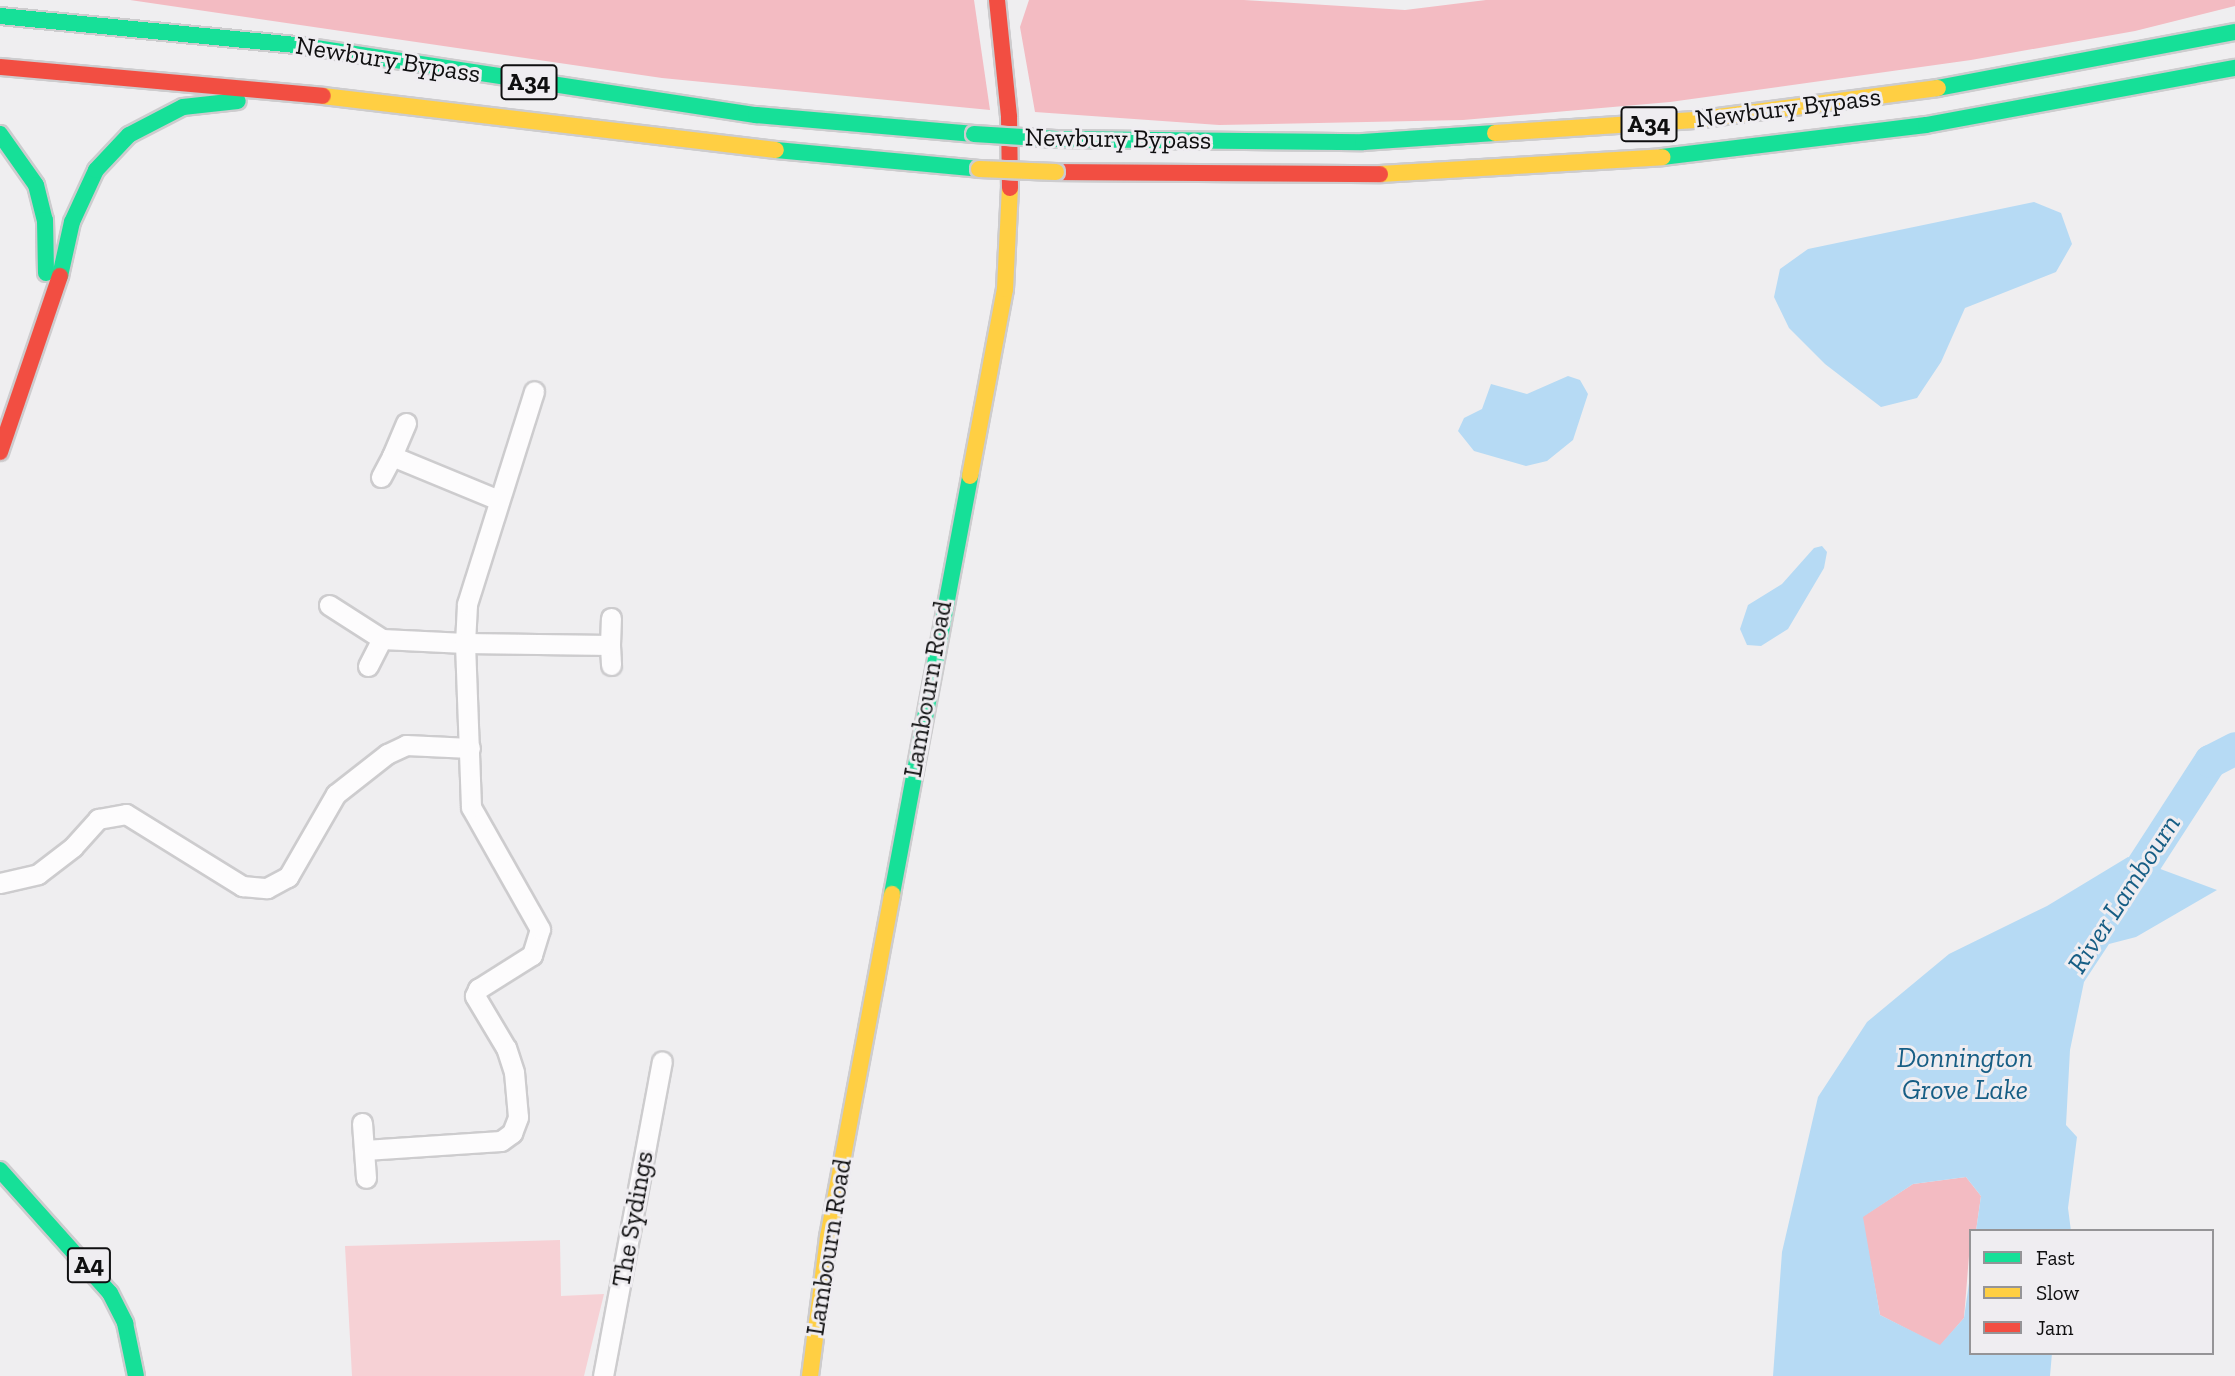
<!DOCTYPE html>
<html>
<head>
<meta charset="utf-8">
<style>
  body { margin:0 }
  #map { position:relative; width:2235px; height:1376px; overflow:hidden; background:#efeef0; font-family:"Zilla Slab",serif }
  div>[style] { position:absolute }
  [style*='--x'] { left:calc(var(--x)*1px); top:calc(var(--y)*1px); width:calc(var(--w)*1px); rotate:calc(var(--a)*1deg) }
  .green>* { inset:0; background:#f6d1d5 }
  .forest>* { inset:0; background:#f3bbc2 }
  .water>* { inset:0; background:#b6daf4 }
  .river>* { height:33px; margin:-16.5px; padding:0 16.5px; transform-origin:16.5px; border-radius:16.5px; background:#b6daf4 }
  .roads { filter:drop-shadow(2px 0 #cdccce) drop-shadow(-2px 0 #cdccce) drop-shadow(0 2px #cdccce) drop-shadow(0 -2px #cdccce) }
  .street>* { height:19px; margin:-9.5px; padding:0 9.5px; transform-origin:9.5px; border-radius:9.5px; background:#fdfcfd }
  .fast>* { height:16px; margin:-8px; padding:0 8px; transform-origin:8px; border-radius:8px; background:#16e098 }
  .slow>* { height:16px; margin:-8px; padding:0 8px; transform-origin:8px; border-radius:8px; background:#ffcf43 }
  .jam>* { height:16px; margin:-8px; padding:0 8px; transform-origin:8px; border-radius:8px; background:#f24e42 }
  .bridges { filter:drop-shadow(2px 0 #cdccce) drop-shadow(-2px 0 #cdccce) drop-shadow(0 2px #cdccce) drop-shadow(0 -2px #cdccce) }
  .fast-bridge>* { height:16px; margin:-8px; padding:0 8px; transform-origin:8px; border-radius:8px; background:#16e098 }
  .slow-bridge>* { height:16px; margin:-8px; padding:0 8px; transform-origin:8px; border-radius:8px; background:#ffcf43 }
  span { translate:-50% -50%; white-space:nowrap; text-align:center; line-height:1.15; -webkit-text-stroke:6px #efedf1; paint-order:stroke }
  .shield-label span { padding:2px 5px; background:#efedf1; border:2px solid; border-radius:5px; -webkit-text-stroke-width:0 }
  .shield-label { font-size:24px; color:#0f0f10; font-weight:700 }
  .street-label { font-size:26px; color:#0f0f10 }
  .water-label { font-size:28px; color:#175e85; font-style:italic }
  .legend { position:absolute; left:1969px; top:1229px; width:245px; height:126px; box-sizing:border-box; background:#efedf1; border:2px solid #959497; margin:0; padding:9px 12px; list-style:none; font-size:21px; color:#0f0f10 }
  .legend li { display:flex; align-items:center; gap:14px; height:35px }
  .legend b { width:35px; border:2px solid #959497 }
</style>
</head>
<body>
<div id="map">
  <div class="green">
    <div style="clip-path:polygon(560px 1240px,561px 1296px,604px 1294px,584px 1376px,352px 1376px,345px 1246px)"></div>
  </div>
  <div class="forest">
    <div style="clip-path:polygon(130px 0,974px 0,990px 110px,662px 78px)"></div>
    <div style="clip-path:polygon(1029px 0,1244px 0,1405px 10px,1486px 0,2235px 0,2235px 6px,2135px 31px,1971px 60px,1670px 102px,1463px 120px,1219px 125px,1035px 112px,1020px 27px)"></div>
    <div style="clip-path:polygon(1966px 1177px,1981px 1196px,1976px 1231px,1971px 1231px,1964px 1318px,1940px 1346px,1880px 1315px,1862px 1217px,1913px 1184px)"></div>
  </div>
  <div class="water">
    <div style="clip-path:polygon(2034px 202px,2061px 213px,2072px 244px,2056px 272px,1965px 308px,1941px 362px,1917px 398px,1881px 407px,1825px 364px,1789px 328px,1774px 297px,1780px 269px,1808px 249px)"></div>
    <div style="clip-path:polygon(1568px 376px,1580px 380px,1588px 394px,1573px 440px,1547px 461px,1526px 466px,1474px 451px,1458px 431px,1464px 418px,1482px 409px,1491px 384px,1527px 394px)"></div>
    <div style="clip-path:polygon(1822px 546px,1827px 552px,1824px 568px,1788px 629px,1761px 646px,1747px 645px,1740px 629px,1748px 605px,1782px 584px,1814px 548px)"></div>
    <div style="clip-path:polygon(2128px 857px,2217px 890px,2136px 937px,2109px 944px,2084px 982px,2070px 1050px,2066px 1125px,2077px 1137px,2068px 1208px,2071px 1231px,1976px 1231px,1981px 1196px,1966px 1177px,1913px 1184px,1863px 1217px,1880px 1315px,1940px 1345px,1964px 1318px,1971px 1269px,1971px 1353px,2052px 1353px,2050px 1376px,1773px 1376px,1782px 1252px,1818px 1097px,1867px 1022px,1949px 954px,2047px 906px)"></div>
  </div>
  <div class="river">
    <div style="--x:2120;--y:900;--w:166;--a:-57.1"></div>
    <div style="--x:2210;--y:761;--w:28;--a:-27"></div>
  </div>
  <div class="roads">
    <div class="street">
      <div style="--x:406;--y:423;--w:36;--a:113"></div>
      <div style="--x:392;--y:456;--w:116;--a:22.4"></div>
      <div style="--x:381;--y:477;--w:24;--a:-62"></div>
      <div style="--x:329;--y:605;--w:63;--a:32.7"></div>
      <div style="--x:382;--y:639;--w:83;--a:2.8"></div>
      <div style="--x:465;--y:643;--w:39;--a:-87"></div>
      <div style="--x:467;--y:604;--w:223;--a:-72.5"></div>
      <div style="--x:610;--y:645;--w:20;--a:87"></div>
      <div style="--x:368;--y:666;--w:30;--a:-63"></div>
      <div style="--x:0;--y:883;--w:39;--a:-13"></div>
      <div style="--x:38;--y:874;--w:44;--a:-37.6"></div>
      <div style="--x:73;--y:847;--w:38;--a:-48"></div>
      <div style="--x:98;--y:819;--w:28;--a:-10"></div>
      <div style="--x:126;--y:814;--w:137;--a:31.8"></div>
      <div style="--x:242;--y:886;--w:25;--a:5"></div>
      <div style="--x:267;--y:888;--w:24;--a:-28"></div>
      <div style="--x:288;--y:877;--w:96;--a:-60"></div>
      <div style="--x:336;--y:794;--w:65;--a:-38.1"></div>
      <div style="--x:387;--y:754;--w:21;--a:-25"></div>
      <div style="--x:406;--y:745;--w:64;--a:2.7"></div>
      <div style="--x:362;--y:1123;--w:55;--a:85.8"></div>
      <div style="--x:365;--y:1150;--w:136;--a:-3.8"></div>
      <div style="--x:501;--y:1141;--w:14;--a:-36"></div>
      <div style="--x:512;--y:1133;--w:17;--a:-69"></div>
      <div style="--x:518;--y:1117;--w:45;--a:-95.1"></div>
      <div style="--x:514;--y:1072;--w:25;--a:-108"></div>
      <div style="--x:506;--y:1048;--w:61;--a:-120.8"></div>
      <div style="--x:475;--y:996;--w:8;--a:-67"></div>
      <div style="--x:478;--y:989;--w:64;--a:-32.2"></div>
      <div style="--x:532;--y:955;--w:27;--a:-73"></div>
      <div style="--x:540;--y:929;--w:140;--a:-119.5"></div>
      <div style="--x:471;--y:807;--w:164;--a:-92.1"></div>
      <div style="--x:465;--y:643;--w:145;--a:0.8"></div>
      <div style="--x:610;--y:645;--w:27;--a:-88"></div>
      <div style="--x:603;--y:1376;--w:320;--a:-79.4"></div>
    </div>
    <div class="fast">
      <div style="--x:0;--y:16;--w:305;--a:5.6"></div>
      <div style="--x:304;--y:46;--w:457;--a:8.7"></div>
      <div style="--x:756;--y:115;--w:219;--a:5"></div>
      <div style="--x:1938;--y:88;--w:302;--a:-10.7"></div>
      <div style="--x:0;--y:134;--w:62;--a:54.8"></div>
      <div style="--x:36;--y:185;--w:36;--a:76"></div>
      <div style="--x:45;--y:220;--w:53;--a:88.9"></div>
      <div style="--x:1056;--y:139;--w:307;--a:0.6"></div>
      <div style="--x:1363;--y:142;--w:132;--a:-3.9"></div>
      <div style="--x:776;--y:150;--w:204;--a:5.3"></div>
      <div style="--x:1662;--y:157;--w:266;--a:-6.9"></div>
      <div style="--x:1926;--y:125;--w:314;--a:-10.5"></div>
      <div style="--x:60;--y:276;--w:55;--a:-77.5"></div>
      <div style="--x:72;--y:222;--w:57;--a:-65.2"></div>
      <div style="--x:96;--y:170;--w:48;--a:-46.7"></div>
      <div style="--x:129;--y:135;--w:61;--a:-27.4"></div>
      <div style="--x:183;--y:107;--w:55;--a:-6.2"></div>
      <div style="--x:892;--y:894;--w:425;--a:-79.4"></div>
      <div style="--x:0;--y:1170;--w:165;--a:48.2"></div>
      <div style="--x:110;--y:1293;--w:34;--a:63"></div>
      <div style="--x:125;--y:1323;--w:54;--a:78.3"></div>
    </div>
    <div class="slow">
      <div style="--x:323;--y:96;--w:456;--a:6.8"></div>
      <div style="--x:1495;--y:133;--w:200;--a:-3.7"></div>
      <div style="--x:1695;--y:120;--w:245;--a:-7.5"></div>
      <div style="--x:1380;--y:174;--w:283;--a:-3.4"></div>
      <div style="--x:970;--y:476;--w:190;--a:-79.4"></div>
      <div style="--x:1005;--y:289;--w:101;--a:-87.2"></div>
      <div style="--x:810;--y:1376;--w:140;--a:-82.6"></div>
      <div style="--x:828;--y:1237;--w:349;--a:-79.4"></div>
    </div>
    <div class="jam">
      <div style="--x:997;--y:0;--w:118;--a:84.1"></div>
      <div style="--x:1009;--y:117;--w:71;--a:89.2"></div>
      <div style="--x:0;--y:67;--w:324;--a:5.1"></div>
      <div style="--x:1056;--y:172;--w:324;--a:0.4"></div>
      <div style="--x:0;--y:452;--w:186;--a:-71.2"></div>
    </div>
  </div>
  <div class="bridges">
    <div class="fast-bridge">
      <div style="--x:974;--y:134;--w:82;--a:3.5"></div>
    </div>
    <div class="slow-bridge">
      <div style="--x:979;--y:169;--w:77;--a:2.2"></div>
    </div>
  </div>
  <div class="shield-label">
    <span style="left:529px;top:82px">A34</span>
    <span style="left:1649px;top:124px">A34</span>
    <span style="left:89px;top:1265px">A4</span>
  </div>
  <div class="street-label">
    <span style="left:388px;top:60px;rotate:9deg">Newbury Bypass</span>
    <span style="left:1788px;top:108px;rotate:-7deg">Newbury Bypass</span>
    <span style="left:1118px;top:139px;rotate:1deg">Newbury Bypass</span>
    <span style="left:928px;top:689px;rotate:-80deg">Lambourn Road</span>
    <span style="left:633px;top:1219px;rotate:-80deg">The Sydings</span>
    <span style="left:829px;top:1247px;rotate:-81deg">Lambourn Road</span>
  </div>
  <div class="water-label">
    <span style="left:2124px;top:894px;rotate:-57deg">River Lambourn</span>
    <span style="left:1965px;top:1074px">Donnington<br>Grove Lake</span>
  </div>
  <ul class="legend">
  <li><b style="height:9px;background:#16e098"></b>Fast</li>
  <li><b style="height:9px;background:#ffcf43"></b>Slow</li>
  <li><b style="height:9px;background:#f24e42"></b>Jam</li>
  </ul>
</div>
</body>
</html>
